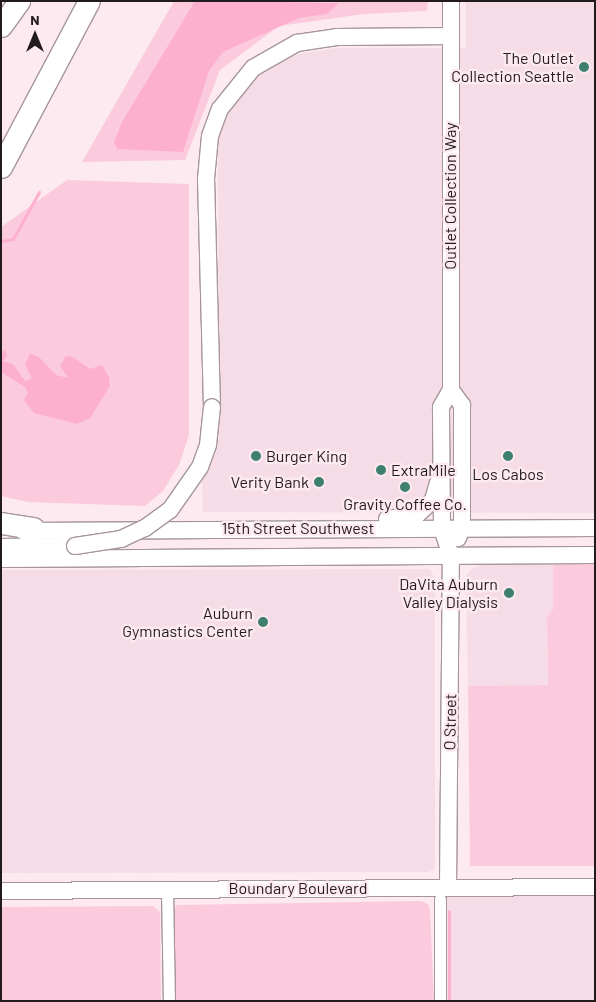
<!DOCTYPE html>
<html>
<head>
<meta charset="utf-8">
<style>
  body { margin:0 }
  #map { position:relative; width:596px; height:1002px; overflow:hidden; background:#fceaf0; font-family:Barlow,sans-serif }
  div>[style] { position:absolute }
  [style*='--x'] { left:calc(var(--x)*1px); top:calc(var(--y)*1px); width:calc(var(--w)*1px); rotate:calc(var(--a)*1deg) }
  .built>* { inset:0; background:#f6dce6 }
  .green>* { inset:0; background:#fccadd }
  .water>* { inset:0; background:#fdb0ce }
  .stream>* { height:3px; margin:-1.5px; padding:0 1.5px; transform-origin:1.5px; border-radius:1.5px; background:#fdb0ce }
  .roads { filter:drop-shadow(1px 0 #a6969c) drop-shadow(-1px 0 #a6969c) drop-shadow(0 1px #a6969c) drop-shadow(0 -1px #a6969c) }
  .street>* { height:11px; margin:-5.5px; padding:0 5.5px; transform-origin:5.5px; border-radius:5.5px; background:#fff }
  .secondary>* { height:16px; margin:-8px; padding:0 8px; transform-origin:8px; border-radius:8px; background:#fff }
  .highway>* { height:21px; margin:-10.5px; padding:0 10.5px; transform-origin:10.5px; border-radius:10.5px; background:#fff }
  .bridges { filter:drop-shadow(1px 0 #a6969c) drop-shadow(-1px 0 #a6969c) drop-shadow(0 1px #a6969c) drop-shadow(0 -1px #a6969c) }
  .secondary-bridge>* { height:16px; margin:-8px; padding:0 8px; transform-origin:8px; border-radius:8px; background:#fff }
  .dots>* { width:14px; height:14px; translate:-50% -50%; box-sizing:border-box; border:2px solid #fceaf0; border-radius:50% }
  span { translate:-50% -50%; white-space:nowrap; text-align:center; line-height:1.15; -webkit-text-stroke:5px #fceaf0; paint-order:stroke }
  .poi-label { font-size:16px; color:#221b1e }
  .right { translate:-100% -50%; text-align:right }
  .left { translate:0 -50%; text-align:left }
  .street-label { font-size:16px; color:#221b1e }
  .frame { position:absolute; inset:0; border:2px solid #221b1e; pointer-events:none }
  .north { position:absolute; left:10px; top:10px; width:50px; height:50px; -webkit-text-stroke:4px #fceaf0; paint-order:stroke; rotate:0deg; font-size:14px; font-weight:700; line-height:20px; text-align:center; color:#221b1e }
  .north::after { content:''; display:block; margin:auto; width:18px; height:22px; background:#221b1e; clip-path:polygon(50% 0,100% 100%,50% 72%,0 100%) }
</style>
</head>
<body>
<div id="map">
  <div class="built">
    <div style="clip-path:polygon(466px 1px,595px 1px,595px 513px,203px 512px,202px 481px,215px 454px,219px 430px,218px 147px,219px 134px,231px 105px,261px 72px,298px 54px,336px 48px,466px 48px)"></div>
    <div style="clip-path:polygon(480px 565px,553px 565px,553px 611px,547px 616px,548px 685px,468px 686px,466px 577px,470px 570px)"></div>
    <div style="clip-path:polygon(429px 569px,435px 578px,435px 868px,429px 872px,1px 873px,1px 570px)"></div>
    <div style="clip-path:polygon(445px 888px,595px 888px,595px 1001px,445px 1001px)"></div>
  </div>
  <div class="green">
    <div style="clip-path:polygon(174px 1px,428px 1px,427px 11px,364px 14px,279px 26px,220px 70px,185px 160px,82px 162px)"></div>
    <div style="clip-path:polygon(67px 180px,189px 184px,189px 435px,179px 465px,163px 491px,145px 506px,28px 502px,1px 496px,1px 227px)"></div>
    <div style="clip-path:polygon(595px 563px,595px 866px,470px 866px,468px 686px,548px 685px,547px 616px,553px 610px,553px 565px)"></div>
    <div style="clip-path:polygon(421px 901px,428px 904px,430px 911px,434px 1001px,175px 1001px,174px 909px,177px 905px)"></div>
    <div style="clip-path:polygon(153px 906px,160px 912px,161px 1001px,1px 1001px,1px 907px)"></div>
  </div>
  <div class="water">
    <div style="clip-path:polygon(195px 1px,339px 3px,327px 14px,299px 18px,223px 52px,209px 71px,183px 152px,117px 149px,114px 142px,122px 122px)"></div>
    <div style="clip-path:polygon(5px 349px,7px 357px,2px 361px,13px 364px,25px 381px,32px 378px,25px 365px,30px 353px,39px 357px,56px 375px,68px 378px,60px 366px,66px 356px,73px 357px,90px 369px,102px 365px,109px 377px,110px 386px,90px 418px,77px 424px,34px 413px,24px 400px,28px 392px,25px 387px,1px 372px,1px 355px)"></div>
  </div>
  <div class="stream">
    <div style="--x:1;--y:241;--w:12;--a:-9"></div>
    <div style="--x:13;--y:239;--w:54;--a:-61"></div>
    <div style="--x:449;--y:911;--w:90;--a:90"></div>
  </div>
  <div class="roads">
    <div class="street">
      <div style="--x:167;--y:889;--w:112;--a:89"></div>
      <div style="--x:440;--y:899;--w:102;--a:90"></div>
    </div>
    <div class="secondary">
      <div style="--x:451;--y:390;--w:19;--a:54"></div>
      <div style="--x:462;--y:405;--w:123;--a:90"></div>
      <div style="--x:462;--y:528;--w:11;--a:112"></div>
      <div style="--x:212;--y:407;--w:228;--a:-91.5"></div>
      <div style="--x:206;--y:179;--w:43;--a:-84.7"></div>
      <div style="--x:210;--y:136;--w:29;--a:-70"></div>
      <div style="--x:220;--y:109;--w:53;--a:-51.2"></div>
      <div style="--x:253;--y:68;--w:51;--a:-29.6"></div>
      <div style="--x:297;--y:43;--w:40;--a:-8.5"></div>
      <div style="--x:337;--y:37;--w:114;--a:-0.5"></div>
      <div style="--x:387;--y:519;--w:30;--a:-8"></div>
      <div style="--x:417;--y:515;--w:22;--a:-43"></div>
      <div style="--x:433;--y:500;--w:18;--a:-74"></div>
      <div style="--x:23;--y:531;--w:572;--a:-0.3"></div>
      <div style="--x:1;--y:547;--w:74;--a:-0.8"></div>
      <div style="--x:1;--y:559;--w:594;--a:-0.39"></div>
      <div style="--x:448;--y:888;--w:332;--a:-89.5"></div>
      <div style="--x:451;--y:556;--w:29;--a:-108"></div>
      <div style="--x:442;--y:528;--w:121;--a:-90.5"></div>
      <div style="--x:441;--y:407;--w:20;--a:-60"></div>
      <div style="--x:451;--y:390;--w:389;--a:-90"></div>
      <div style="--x:1;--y:891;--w:594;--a:-0.39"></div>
    </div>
    <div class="highway">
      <div style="--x:1;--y:26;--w:31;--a:-54"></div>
      <div style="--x:1;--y:167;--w:188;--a:-62.1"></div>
      <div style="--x:1;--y:523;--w:33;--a:9"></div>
    </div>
  </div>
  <div class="bridges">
    <div class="secondary-bridge">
      <div style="--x:75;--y:546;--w:47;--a:-8.7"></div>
      <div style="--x:121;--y:539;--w:26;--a:-25"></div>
      <div style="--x:145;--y:528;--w:31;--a:-36"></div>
      <div style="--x:170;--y:510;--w:52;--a:-55.1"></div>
      <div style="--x:200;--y:467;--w:23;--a:-70"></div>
      <div style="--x:208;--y:445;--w:38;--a:-84"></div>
    </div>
  </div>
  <div class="dots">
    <div style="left:584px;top:67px;background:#3e7f6e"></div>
    <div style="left:256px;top:456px;background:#3e7f6e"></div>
    <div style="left:508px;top:456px;background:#3e7f6e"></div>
    <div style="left:381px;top:470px;background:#3e7f6e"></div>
    <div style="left:319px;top:482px;background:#3e7f6e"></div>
    <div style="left:405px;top:487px;background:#3e7f6e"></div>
    <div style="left:509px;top:593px;background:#3e7f6e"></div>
    <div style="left:263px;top:622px;background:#3e7f6e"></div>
  </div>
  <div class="poi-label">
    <span class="right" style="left:574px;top:67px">The Outlet<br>Collection Seattle</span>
    <span class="left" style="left:266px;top:456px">Burger King</span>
    <span class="left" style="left:391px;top:470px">ExtraMile</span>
    <span style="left:508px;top:474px">Los Cabos</span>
    <span class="right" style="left:309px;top:482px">Verity Bank</span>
    <span style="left:405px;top:504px">Gravity Coffee Co.</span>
    <span class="right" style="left:498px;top:593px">DaVita Auburn<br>Valley Dialysis</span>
    <span class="right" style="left:253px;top:622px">Auburn<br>Gymnastics Center</span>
  </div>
  <div class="street-label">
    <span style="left:450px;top:196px;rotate:-90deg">Outlet Collection Way</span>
    <span style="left:298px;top:528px">15th Street Southwest</span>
    <span style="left:450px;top:722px;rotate:-89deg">O Street</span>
    <span style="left:298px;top:888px">Boundary Boulevard</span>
  </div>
  <div class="frame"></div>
  <div class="north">N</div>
</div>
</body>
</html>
